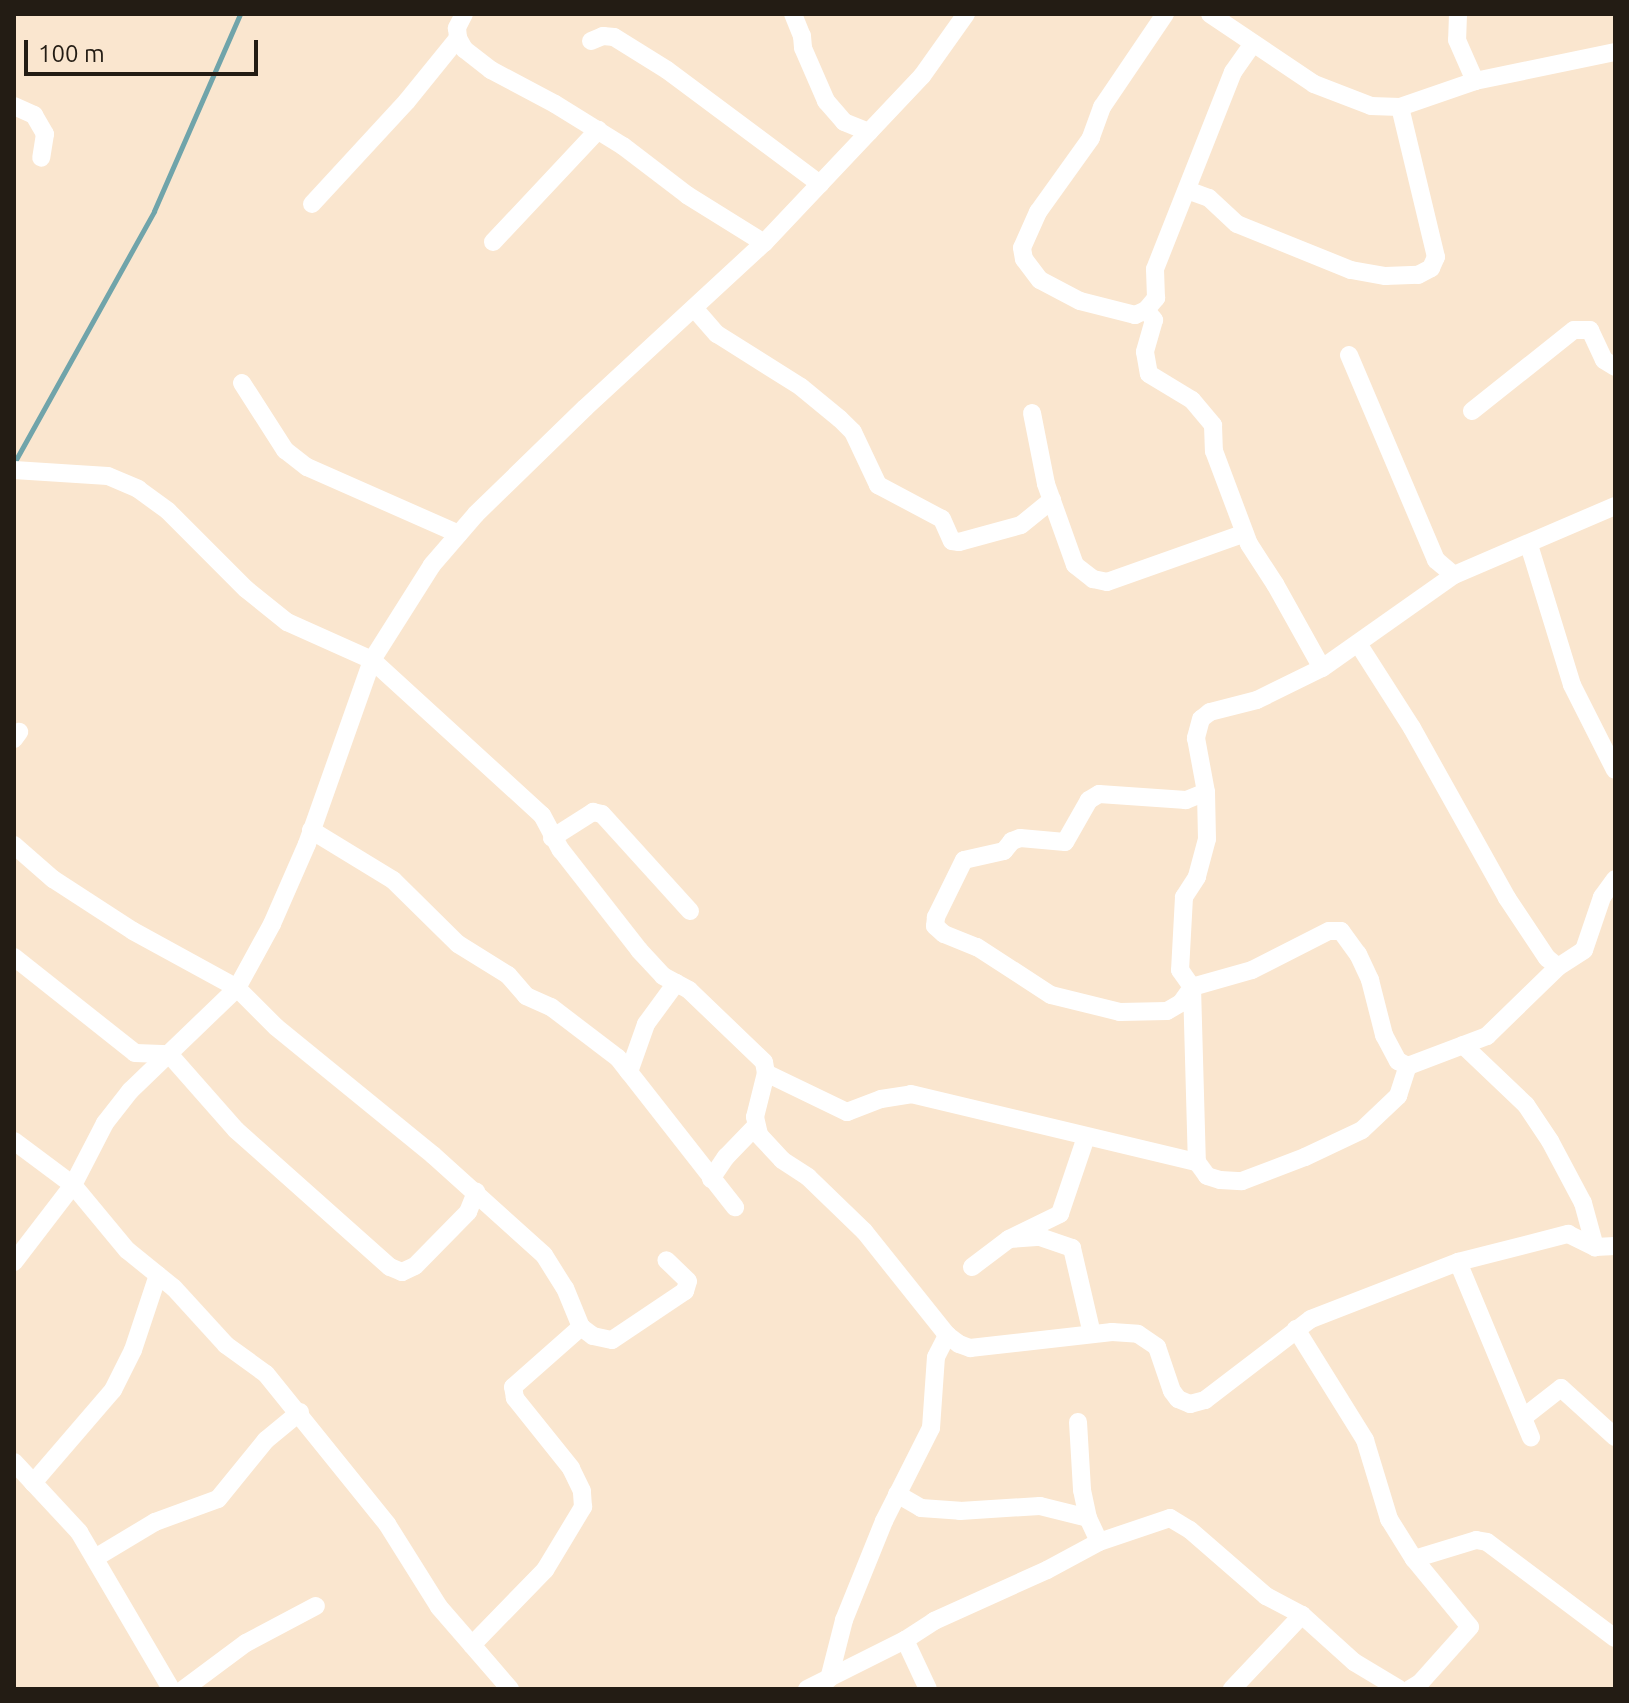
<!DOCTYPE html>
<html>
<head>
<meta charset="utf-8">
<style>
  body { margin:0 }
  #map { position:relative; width:1629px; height:1703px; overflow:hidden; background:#fae6cf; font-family:Ubuntu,sans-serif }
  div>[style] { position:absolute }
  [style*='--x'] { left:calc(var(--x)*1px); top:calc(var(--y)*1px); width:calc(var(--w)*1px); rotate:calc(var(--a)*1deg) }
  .stream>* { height:5px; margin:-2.5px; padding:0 2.5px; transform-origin:2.5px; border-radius:2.5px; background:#70a4aa }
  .minor>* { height:18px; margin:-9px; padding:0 9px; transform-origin:9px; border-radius:9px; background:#fff }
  span { translate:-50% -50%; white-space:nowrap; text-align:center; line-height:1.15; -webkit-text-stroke:8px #fae6cf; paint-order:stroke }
  .frame { position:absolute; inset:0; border:16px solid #231c14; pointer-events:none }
  .scale { position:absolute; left:24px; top:40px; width:234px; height:36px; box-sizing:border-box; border:4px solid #231c14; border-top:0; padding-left:10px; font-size:24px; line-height:28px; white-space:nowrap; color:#231c14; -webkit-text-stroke:6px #fae6cf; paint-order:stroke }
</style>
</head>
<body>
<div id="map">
  <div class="stream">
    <div style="--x:14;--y:463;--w:288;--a:-60.9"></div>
    <div style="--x:154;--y:211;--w:215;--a:-66.4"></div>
  </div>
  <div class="minor">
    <div style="--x:464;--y:14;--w:16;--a:117"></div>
    <div style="--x:457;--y:28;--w:10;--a:84"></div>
    <div style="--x:458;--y:38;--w:13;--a:61"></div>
    <div style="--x:464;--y:49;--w:34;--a:38"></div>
    <div style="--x:491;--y:70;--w:72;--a:28"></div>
    <div style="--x:555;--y:104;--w:80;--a:31.7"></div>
    <div style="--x:623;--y:146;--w:81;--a:37.4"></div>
    <div style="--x:687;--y:195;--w:91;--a:31.9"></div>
    <div style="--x:793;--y:14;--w:24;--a:68"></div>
    <div style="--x:802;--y:36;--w:12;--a:85"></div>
    <div style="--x:803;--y:48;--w:58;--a:66.5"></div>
    <div style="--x:826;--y:101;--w:28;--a:49"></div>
    <div style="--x:844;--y:122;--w:27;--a:22"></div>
    <div style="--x:1165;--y:14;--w:112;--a:124.1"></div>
    <div style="--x:1102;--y:107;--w:33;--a:110"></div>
    <div style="--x:1091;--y:138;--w:91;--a:125.6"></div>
    <div style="--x:1038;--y:212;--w:39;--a:114"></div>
    <div style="--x:1022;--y:248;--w:11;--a:80"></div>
    <div style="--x:1024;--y:259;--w:26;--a:53"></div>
    <div style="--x:1040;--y:280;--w:45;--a:27.7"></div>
    <div style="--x:1080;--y:301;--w:57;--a:14.3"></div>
    <div style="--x:1135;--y:315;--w:12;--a:-24"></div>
    <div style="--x:1146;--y:310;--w:16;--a:-50"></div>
    <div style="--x:1156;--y:298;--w:29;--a:-92"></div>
    <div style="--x:1155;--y:269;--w:212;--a:-68.4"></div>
    <div style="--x:1233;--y:72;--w:35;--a:-55"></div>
    <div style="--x:1210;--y:14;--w:125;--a:33.9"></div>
    <div style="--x:1314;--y:84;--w:61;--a:21.1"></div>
    <div style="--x:1371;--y:106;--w:29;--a:2"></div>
    <div style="--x:1400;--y:107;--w:79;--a:-19.1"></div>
    <div style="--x:1475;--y:81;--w:143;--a:-11.7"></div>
    <div style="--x:1458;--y:14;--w:26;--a:92"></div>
    <div style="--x:1457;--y:40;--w:45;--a:66.3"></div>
    <div style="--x:591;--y:41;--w:13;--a:-23"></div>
    <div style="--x:603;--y:36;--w:11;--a:5"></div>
    <div style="--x:614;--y:37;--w:62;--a:31.9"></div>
    <div style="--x:667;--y:70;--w:191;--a:36.7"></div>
    <div style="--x:14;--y:106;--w:22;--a:24"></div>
    <div style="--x:34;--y:115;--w:22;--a:60"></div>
    <div style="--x:45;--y:134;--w:24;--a:99"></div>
    <div style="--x:1187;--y:190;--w:23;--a:20"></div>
    <div style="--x:1209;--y:198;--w:38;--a:43"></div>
    <div style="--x:1237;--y:224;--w:123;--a:22"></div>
    <div style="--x:1351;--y:270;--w:35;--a:10"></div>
    <div style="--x:1385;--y:276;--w:33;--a:-2"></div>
    <div style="--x:1418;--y:275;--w:15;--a:-28"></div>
    <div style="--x:1431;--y:268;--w:12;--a:-66"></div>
    <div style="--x:1436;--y:257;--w:154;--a:-103.5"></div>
    <div style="--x:312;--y:204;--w:140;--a:-47.3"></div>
    <div style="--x:407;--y:101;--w:81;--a:-51"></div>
    <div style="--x:493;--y:242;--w:154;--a:-46.8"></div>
    <div style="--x:694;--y:308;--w:35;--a:49"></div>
    <div style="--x:717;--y:334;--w:99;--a:32.2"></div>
    <div style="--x:801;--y:387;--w:50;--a:39.4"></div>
    <div style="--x:840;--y:419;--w:18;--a:45"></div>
    <div style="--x:853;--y:432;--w:59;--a:64.7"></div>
    <div style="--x:878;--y:485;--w:72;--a:28"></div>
    <div style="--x:942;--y:519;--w:24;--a:66"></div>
    <div style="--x:952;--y:541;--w:7;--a:8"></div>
    <div style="--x:959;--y:542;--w:64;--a:-15.3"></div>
    <div style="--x:1021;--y:525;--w:40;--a:-39"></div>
    <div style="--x:1146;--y:310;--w:13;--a:51"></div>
    <div style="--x:1154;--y:320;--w:33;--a:106"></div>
    <div style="--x:1145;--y:352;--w:22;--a:80"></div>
    <div style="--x:1149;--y:374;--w:50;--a:31.2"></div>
    <div style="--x:1192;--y:400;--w:33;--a:50"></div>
    <div style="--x:1213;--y:425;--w:26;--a:88"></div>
    <div style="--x:1214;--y:451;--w:99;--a:69.4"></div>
    <div style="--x:1249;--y:544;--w:48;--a:57"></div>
    <div style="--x:1275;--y:584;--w:96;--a:60.8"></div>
    <div style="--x:1349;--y:355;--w:223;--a:67"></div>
    <div style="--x:1436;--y:560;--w:23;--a:40"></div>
    <div style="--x:242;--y:383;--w:80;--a:57.3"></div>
    <div style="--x:285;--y:450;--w:28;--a:38"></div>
    <div style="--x:307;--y:467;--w:166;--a:23.8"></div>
    <div style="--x:1472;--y:411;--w:130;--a:-38.5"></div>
    <div style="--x:1574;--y:330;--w:16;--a:0"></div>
    <div style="--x:1590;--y:330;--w:33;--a:65"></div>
    <div style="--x:1604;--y:360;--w:13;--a:32"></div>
    <div style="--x:1032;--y:413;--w:72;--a:78.8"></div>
    <div style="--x:1046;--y:484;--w:86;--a:70.3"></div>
    <div style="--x:1075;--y:565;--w:23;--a:38"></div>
    <div style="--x:1093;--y:579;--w:14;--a:12"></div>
    <div style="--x:1107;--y:582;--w:146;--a:-19.5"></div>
    <div style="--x:14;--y:470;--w:94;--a:3.7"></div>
    <div style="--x:108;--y:476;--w:33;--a:23"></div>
    <div style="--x:138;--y:489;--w:37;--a:36"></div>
    <div style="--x:168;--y:511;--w:110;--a:45"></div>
    <div style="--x:246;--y:589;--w:53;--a:38.8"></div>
    <div style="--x:287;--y:622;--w:93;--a:24.1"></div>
    <div style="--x:372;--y:660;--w:230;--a:42.4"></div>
    <div style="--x:542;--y:815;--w:40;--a:62"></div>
    <div style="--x:561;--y:850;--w:127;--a:52"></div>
    <div style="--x:639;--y:950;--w:35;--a:47"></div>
    <div style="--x:663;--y:976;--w:30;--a:28"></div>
    <div style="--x:689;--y:990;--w:104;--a:43.8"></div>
    <div style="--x:764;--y:1062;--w:11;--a:80"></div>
    <div style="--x:766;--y:1073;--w:45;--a:104"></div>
    <div style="--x:755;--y:1117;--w:18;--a:77"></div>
    <div style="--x:759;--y:1135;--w:34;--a:47"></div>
    <div style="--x:782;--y:1160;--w:31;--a:33"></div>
    <div style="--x:808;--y:1177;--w:78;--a:44"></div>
    <div style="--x:864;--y:1231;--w:133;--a:51.4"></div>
    <div style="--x:947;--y:1335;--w:15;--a:37"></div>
    <div style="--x:959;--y:1344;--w:12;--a:20"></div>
    <div style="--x:970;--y:1348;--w:143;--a:-6.4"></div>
    <div style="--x:1112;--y:1332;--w:26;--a:4"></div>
    <div style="--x:1138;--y:1334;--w:23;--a:34"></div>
    <div style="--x:1157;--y:1347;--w:46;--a:71.2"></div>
    <div style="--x:1172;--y:1391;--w:10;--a:53"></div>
    <div style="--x:1178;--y:1399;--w:13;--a:23"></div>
    <div style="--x:1190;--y:1404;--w:16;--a:-15"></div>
    <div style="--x:1205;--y:1400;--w:133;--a:-37.4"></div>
    <div style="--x:1311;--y:1319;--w:158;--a:-21.2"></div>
    <div style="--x:1458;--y:1262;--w:114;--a:-14.3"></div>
    <div style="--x:1568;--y:1234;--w:30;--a:26"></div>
    <div style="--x:1595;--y:1247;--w:20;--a:-3"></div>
    <div style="--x:1615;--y:506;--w:175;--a:156.8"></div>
    <div style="--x:1454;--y:575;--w:161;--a:144.8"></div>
    <div style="--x:1322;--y:668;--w:72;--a:153.8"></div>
    <div style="--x:1257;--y:700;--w:49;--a:165.7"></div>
    <div style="--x:1210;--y:712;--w:11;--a:142"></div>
    <div style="--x:1201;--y:719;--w:20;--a:105"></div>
    <div style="--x:1196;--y:738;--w:55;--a:79.5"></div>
    <div style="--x:1206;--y:792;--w:47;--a:88.8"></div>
    <div style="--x:1207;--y:839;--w:39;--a:105"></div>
    <div style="--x:1197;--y:877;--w:24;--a:123"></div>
    <div style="--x:1184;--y:897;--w:73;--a:93.1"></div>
    <div style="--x:1180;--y:970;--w:21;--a:55"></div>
    <div style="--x:1192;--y:987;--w:62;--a:-15.8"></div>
    <div style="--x:1252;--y:970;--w:86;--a:-26.9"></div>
    <div style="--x:1329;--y:931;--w:12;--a:0"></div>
    <div style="--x:1341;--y:931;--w:29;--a:54"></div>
    <div style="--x:1358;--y:954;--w:29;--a:65"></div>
    <div style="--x:1370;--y:980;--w:57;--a:75.7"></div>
    <div style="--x:1384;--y:1035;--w:30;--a:62"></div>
    <div style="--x:1398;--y:1061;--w:11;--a:27"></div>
    <div style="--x:1408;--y:1066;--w:85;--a:-20.8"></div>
    <div style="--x:1487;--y:1036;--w:99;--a:-44.2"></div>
    <div style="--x:1558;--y:967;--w:31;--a:-33"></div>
    <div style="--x:1584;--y:950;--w:56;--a:-71.2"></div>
    <div style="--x:1602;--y:897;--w:22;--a:-54"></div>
    <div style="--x:1529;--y:545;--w:146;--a:72.9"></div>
    <div style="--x:1572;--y:685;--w:95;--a:63.2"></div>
    <div style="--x:1359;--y:645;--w:98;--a:57.4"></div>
    <div style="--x:1412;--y:728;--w:195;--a:60.8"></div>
    <div style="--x:1507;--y:898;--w:72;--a:56.3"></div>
    <div style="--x:1547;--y:958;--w:14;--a:39"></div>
    <div style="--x:14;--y:739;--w:9;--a:-54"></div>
    <div style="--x:1206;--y:792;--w:22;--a:158"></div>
    <div style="--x:1186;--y:800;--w:87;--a:-176.1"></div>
    <div style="--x:1099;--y:794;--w:12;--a:149"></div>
    <div style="--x:1089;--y:800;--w:48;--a:119.7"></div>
    <div style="--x:1065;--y:842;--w:45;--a:-174.9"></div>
    <div style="--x:1020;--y:838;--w:9;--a:159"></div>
    <div style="--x:1012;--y:841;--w:13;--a:129"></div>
    <div style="--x:1004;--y:851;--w:41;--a:167.3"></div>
    <div style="--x:964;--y:860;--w:64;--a:116.2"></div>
    <div style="--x:936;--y:917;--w:9;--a:96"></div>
    <div style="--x:935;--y:926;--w:12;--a:42"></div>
    <div style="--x:944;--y:934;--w:35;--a:22"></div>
    <div style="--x:977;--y:947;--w:88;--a:33"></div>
    <div style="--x:1051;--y:995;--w:71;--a:13.8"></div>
    <div style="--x:1120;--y:1012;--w:47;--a:-1.2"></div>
    <div style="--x:1167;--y:1011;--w:16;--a:-30"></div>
    <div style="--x:1181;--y:1003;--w:19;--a:-55"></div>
    <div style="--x:1192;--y:987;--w:175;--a:88.4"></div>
    <div style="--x:1197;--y:1162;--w:17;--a:54"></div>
    <div style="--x:1207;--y:1176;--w:14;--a:17"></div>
    <div style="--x:1220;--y:1180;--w:22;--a:3"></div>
    <div style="--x:1242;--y:1181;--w:67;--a:-20.9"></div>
    <div style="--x:1305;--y:1157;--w:63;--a:-25.3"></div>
    <div style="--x:1362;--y:1130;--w:50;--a:-43.4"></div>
    <div style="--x:1398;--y:1096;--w:32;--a:-72"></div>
    <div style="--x:311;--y:830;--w:96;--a:31.4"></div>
    <div style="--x:393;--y:880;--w:91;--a:44.6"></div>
    <div style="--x:458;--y:944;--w:59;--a:31.8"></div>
    <div style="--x:508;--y:975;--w:28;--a:49"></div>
    <div style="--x:526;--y:996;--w:27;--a:24"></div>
    <div style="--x:551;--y:1007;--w:84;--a:37.3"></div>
    <div style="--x:618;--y:1058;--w:18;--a:52"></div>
    <div style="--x:629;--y:1072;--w:51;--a:-70.5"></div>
    <div style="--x:646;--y:1024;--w:51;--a:-53.8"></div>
    <div style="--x:552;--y:838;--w:49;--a:-32.4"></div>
    <div style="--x:593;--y:812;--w:9;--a:13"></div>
    <div style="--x:602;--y:814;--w:131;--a:47.8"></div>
    <div style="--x:14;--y:845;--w:52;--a:41.1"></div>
    <div style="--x:53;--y:879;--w:95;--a:33"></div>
    <div style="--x:133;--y:931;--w:119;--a:28.7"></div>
    <div style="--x:237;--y:988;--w:55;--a:45"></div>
    <div style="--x:276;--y:1027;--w:203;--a:39.2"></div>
    <div style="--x:433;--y:1155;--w:149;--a:42"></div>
    <div style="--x:544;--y:1255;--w:39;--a:58"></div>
    <div style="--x:565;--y:1288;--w:42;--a:67.7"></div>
    <div style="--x:581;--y:1327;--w:15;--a:37"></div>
    <div style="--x:593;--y:1336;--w:19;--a:12"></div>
    <div style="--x:612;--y:1340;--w:88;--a:-33.9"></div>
    <div style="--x:685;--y:1291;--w:10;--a:-73"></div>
    <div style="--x:688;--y:1281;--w:30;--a:-136"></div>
    <div style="--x:14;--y:957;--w:154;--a:38.4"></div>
    <div style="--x:135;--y:1053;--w:34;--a:2"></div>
    <div style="--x:169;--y:1054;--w:101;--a:48.6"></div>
    <div style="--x:236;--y:1130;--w:206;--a:41.7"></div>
    <div style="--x:390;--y:1267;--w:13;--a:23"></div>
    <div style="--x:402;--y:1272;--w:14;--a:-25"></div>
    <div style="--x:415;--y:1266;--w:76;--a:-45.5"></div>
    <div style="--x:468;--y:1212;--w:22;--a:-68"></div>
    <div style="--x:1463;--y:1045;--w:87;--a:43.6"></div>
    <div style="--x:1526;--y:1105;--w:43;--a:56.3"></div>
    <div style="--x:1550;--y:1141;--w:70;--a:62"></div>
    <div style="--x:1583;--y:1203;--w:46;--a:74.7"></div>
    <div style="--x:629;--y:1072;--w:172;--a:51.9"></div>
    <div style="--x:766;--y:1073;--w:90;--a:25.7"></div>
    <div style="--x:847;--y:1112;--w:36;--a:-21"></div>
    <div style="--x:881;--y:1099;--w:30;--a:-9"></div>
    <div style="--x:911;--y:1094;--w:294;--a:13.4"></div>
    <div style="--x:1086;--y:1137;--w:81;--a:108.7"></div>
    <div style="--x:1060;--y:1214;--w:57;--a:153.9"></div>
    <div style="--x:1009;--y:1239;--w:31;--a:-4"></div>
    <div style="--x:1040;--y:1237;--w:34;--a:19"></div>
    <div style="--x:1072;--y:1248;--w:88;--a:76.9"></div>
    <div style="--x:14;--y:1141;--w:74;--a:36.7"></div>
    <div style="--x:73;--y:1185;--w:85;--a:50.3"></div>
    <div style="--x:127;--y:1250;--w:60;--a:39"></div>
    <div style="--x:174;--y:1288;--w:77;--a:47.6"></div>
    <div style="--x:226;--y:1345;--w:49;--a:35.9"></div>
    <div style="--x:266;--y:1374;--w:193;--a:51.1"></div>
    <div style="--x:387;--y:1524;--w:98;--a:57.9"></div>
    <div style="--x:439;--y:1607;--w:50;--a:49"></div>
    <div style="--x:472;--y:1645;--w:105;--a:-45.8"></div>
    <div style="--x:545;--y:1570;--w:74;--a:-58.9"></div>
    <div style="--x:583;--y:1507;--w:16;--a:-94"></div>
    <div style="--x:582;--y:1491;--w:25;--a:-116"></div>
    <div style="--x:571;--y:1468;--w:90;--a:-128.7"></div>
    <div style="--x:515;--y:1398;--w:11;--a:-100"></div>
    <div style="--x:513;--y:1387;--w:91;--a:-41.4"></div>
    <div style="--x:711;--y:1179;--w:27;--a:-56"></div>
    <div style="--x:726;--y:1157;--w:42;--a:-46"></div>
    <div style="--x:14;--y:1262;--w:97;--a:-52.5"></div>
    <div style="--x:73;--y:1185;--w:70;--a:-62.7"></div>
    <div style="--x:105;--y:1123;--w:41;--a:-52"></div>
    <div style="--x:130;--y:1091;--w:149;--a:-43.9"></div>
    <div style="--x:237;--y:988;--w:73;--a:-61.3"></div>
    <div style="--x:272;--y:924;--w:87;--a:-66.4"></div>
    <div style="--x:307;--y:844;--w:195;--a:-70.5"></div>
    <div style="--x:372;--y:660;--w:112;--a:-57.7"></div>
    <div style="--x:432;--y:565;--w:67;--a:-49.2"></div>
    <div style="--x:476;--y:514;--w:152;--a:-44.2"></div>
    <div style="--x:585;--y:408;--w:243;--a:-42.7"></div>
    <div style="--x:764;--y:243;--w:230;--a:-46.6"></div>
    <div style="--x:922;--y:76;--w:76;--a:-54.6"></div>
    <div style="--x:1458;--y:1262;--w:190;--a:67.4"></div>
    <div style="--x:972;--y:1267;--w:46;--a:-37.1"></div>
    <div style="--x:1296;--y:1329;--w:131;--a:58.1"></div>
    <div style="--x:1365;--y:1440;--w:83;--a:73.1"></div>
    <div style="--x:1389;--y:1519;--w:47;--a:58"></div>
    <div style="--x:1414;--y:1559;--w:88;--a:50.5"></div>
    <div style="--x:1470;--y:1627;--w:75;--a:131.8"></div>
    <div style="--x:1420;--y:1683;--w:12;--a:149"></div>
    <div style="--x:1524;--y:1417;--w:47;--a:-38.1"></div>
    <div style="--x:1561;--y:1388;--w:73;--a:42.2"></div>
    <div style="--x:1078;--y:1422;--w:68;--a:86.6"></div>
    <div style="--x:1082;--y:1490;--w:29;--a:78"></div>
    <div style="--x:14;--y:1462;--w:96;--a:47.1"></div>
    <div style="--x:79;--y:1532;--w:182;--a:59.6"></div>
    <div style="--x:33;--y:1483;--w:123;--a:-49.3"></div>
    <div style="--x:113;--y:1390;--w:45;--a:-63.4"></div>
    <div style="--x:133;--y:1350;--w:79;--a:-71.6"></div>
    <div style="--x:897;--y:1494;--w:28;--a:30"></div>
    <div style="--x:921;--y:1508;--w:39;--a:4"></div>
    <div style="--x:960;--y:1511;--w:80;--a:-3.6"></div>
    <div style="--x:1040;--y:1506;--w:49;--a:14"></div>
    <div style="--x:1088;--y:1518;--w:26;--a:65"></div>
    <div style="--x:95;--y:1558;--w:70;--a:-31"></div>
    <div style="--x:155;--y:1522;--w:67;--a:-20.1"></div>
    <div style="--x:218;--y:1499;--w:76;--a:-50.9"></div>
    <div style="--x:266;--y:1440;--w:44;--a:-39.5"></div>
    <div style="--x:1414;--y:1559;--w:65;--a:-17"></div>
    <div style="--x:1476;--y:1540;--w:11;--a:10"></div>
    <div style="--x:1487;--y:1542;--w:160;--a:36.9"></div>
    <div style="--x:905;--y:1640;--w:54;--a:64.9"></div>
    <div style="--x:472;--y:1645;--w:58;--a:49.2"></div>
    <div style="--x:829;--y:1679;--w:61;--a:-75.7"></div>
    <div style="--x:844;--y:1620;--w:107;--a:-68"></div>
    <div style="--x:884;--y:1521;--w:104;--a:-63.2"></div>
    <div style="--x:931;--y:1428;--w:71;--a:-86"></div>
    <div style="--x:936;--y:1357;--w:25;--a:-63"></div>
    <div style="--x:184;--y:1689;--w:77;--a:-36.6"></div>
    <div style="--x:246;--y:1643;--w:79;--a:-27.9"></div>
    <div style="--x:807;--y:1689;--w:110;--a:-26.6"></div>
    <div style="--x:905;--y:1640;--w:35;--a:-33"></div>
    <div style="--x:934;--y:1621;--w:124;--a:-24.3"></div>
    <div style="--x:1047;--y:1570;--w:59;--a:-28.3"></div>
    <div style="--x:1099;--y:1542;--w:75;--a:-18.7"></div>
    <div style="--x:1170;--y:1518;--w:23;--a:31"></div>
    <div style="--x:1190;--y:1530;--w:101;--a:41"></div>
    <div style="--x:1266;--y:1596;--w:41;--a:27.8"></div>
    <div style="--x:1302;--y:1615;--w:70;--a:42.1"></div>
    <div style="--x:1354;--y:1662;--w:52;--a:31"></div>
    <div style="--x:1232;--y:1689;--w:102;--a:-46.6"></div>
  </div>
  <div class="frame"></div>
  <div class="scale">100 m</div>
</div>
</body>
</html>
